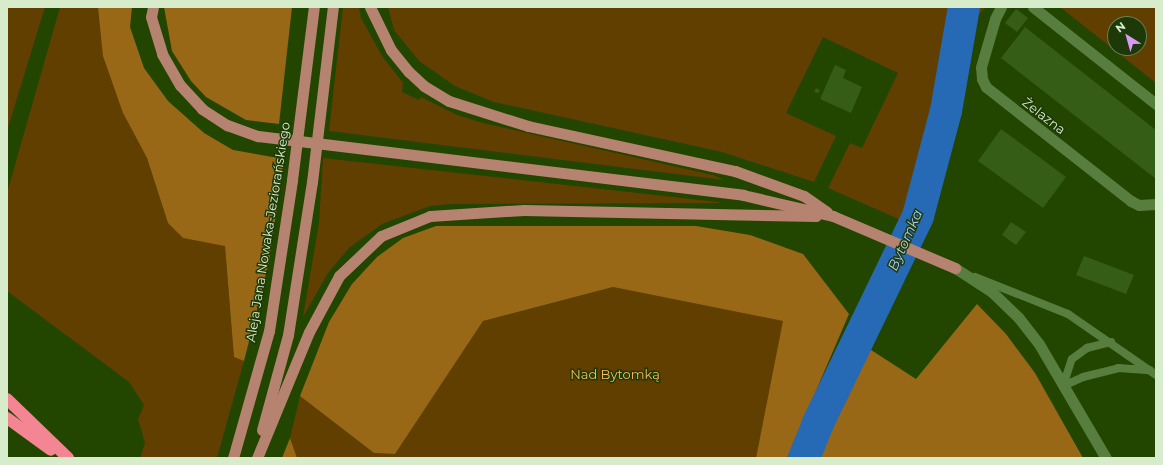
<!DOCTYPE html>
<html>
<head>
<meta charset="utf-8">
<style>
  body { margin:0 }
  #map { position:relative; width:1163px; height:465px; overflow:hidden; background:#224500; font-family:Montserrat,sans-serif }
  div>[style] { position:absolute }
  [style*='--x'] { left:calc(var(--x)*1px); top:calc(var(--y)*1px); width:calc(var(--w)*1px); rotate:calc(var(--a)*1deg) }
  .green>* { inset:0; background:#613f00 }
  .forest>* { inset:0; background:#996817 }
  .river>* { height:32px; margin:-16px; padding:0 16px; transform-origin:16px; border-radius:16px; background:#2669b5 }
  .building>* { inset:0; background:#355d15 }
  .service>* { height:8px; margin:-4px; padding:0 4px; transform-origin:4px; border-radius:4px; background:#577e3e }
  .minor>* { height:11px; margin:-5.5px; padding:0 5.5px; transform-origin:5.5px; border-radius:5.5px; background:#577e3e }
  .secondary>* { height:11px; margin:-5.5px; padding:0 5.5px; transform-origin:5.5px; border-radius:5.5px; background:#577e3e }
  .primary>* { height:11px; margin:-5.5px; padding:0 5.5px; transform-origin:5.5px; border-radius:5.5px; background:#b58370 }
  .motorway>* { height:12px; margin:-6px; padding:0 6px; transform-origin:6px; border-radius:6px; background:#f38692 }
  span { translate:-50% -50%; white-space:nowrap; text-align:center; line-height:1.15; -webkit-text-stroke:3px #1d3907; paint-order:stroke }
  .street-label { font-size:13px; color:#d7ecca }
  .park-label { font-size:13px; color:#fcbb5c }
  .water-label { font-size:14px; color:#acccf4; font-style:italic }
  .frame { position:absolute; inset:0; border:8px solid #d7ecca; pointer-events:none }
  .north { position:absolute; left:1107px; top:16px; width:40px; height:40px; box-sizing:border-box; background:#1d3907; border:1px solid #678155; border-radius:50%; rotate:323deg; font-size:11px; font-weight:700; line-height:16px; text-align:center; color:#d7ecca }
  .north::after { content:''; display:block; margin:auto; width:14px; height:18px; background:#d99af7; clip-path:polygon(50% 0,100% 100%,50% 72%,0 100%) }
</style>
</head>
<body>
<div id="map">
  <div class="green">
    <div style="clip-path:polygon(7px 7px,45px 7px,7px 131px)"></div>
    <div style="clip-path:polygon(60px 7px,98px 7px,100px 11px,123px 113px,147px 158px,168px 223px,183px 238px,225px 245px,234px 357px,244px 361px,217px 458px,140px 458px,145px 443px,138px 419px,144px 405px,129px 382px,7px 291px,7px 193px)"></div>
    <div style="clip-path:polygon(343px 7px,359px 7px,361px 18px,382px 56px,403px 83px,402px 92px,419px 100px,421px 97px,457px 115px,483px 123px,713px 175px,724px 180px,329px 131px)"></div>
    <div style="clip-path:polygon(388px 7px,957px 7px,940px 111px,903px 221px,828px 188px,850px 143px,862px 148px,898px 73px,823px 37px,786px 113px,836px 136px,814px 182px,722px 152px,494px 102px,455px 86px,419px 61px,394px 30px)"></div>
    <div style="clip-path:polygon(973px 7px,985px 7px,970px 26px)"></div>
    <div style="clip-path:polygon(evenodd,1060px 7px,1156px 7px,1156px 83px,1060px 7px,1115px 24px,1139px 24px,1139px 48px,1115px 48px,1115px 24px)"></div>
    <div style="clip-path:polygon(323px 158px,718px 202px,721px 203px,452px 204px,430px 206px,382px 224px,349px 248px,328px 273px,303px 317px,319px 223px)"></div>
    <div style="clip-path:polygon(613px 287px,784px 321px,756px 458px,297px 458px,290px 438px,300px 396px,374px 453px,395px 454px,483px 321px)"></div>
  </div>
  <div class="forest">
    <div style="clip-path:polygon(98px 7px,132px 7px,130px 27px,144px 68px,168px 101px,204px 133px,233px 150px,284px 159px,269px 262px,244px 361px,234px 357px,225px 246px,183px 238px,168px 223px,147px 158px,123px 113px,103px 56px)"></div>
    <div style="clip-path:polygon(164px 7px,292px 7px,279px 124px,246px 120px,206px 97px,191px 81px,172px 51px)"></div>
    <div style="clip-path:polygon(436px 226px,696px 226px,750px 235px,803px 254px,849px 314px,787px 458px,756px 458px,783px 321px,613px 287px,483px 321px,395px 454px,374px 453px,300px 396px,329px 322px,352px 284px,377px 257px,403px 238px)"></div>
    <div style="clip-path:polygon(977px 304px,1006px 334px,1035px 373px,1083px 458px,818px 458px,868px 348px,916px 379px)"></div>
    <div style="clip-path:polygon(290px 438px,297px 458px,282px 458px)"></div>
  </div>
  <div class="river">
    <div style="--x:804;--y:458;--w:38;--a:-68"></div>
    <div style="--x:818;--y:423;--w:230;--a:-64.2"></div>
    <div style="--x:918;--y:216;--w:109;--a:-75.1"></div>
    <div style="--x:946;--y:111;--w:106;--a:-80.2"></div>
  </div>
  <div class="building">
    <div style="clip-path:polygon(1016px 9px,1028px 18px,1017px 32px,1005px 23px)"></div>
    <div style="clip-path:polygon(1025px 27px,1156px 130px,1156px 179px,1001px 58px)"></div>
    <div style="clip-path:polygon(835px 65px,846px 70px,843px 78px,862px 87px,851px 113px,820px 99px)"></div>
    <div style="clip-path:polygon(816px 88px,820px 90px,818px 93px,814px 92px)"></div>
    <div style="clip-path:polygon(1001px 129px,1066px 177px,1043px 208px,978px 161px)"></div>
    <div style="clip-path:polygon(1011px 222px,1026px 232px,1016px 245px,1002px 235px)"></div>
    <div style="clip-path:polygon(1084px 256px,1134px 275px,1126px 294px,1076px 275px)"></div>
  </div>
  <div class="service">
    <div style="--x:975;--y:277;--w:100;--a:21.7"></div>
    <div style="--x:1068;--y:314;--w:107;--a:34.7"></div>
    <div style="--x:1063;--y:386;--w:22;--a:-24"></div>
    <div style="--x:1083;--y:377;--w:36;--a:-14"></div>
    <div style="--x:1118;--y:368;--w:32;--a:4"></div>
    <div style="--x:1063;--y:386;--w:28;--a:-72"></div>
    <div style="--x:1072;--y:359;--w:19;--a:-36"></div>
    <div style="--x:1087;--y:348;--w:25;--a:-14"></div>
  </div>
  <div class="minor">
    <div style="--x:1001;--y:7;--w:13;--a:117"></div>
    <div style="--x:995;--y:19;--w:50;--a:106.3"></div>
    <div style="--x:981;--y:67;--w:12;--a:85"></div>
    <div style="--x:982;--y:79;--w:9;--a:63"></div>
    <div style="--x:986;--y:87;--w:184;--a:38.2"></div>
    <div style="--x:1131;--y:201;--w:9;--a:27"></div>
    <div style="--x:1139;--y:205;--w:17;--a:-3"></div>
    <div style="--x:1033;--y:7;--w:157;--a:38.3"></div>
  </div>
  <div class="secondary">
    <div style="--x:955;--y:268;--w:44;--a:33"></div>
    <div style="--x:992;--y:292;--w:36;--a:44"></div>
    <div style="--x:1018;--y:317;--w:34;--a:52"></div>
    <div style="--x:1039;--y:344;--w:132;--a:59.6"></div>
  </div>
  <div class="primary">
    <div style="--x:153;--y:7;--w:10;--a:101"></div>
    <div style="--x:151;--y:17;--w:39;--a:73"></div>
    <div style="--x:162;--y:54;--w:36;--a:60"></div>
    <div style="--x:180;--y:85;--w:33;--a:47"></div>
    <div style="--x:202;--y:109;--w:30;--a:33"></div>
    <div style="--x:227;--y:125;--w:33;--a:20"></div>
    <div style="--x:258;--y:136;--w:489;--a:6.9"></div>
    <div style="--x:743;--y:195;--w:92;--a:13.1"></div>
    <div style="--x:833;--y:216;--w:133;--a:23.1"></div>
    <div style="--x:370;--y:7;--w:48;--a:64"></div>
    <div style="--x:391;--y:50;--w:28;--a:51"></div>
    <div style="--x:409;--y:72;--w:21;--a:43"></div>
    <div style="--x:424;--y:86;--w:29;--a:31"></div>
    <div style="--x:449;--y:101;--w:83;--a:17.6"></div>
    <div style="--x:528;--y:126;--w:212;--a:12.3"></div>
    <div style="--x:735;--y:171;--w:73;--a:19.9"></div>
    <div style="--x:804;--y:196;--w:28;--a:35"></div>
    <div style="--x:262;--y:430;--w:98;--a:-74.7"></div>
    <div style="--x:288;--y:335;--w:155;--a:-81.1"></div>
    <div style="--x:312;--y:182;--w:176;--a:-83.2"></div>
    <div style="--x:233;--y:458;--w:132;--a:-74.2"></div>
    <div style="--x:269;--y:331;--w:153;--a:-81.3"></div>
    <div style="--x:292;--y:180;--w:174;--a:-82.8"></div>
    <div style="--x:257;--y:458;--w:136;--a:-67.6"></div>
    <div style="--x:309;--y:332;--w:64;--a:-61.8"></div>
    <div style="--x:339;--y:276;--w:58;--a:-43.6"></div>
    <div style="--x:381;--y:236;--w:53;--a:-22.2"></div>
    <div style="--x:430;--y:216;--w:94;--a:-3.7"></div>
    <div style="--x:524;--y:210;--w:292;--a:1.2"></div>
  </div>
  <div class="motorway">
    <div style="--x:7;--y:399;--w:85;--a:44"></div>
    <div style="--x:7;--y:418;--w:54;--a:36"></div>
  </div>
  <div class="street-label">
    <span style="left:1044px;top:116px;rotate:38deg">Żelazna</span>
    <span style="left:268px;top:232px;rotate:-81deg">Aleja Jana Nowaka-Jeziorańskiego</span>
  </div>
  <div class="park-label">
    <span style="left:615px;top:374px">Nad Bytomką</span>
  </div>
  <div class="water-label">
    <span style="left:905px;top:240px;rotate:-66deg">Bytomka</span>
  </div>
  <div class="frame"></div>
  <div class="north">N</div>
</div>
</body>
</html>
